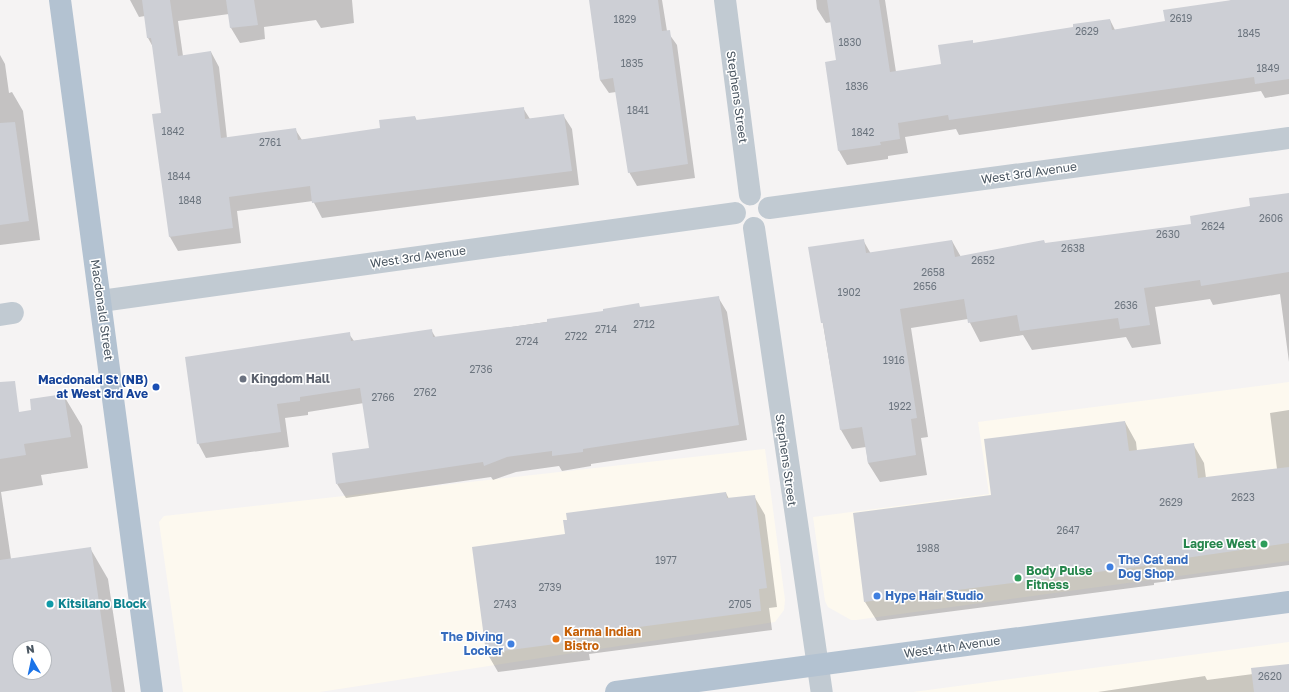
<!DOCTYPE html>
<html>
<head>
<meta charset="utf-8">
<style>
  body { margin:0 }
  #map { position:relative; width:1289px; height:692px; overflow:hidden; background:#f5f3f3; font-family:"Golos Text",sans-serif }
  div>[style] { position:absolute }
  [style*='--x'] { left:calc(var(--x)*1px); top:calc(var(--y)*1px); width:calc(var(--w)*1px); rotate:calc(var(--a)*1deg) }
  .commercial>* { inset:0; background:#fdf9ef }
  .shadow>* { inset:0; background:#0003 }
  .building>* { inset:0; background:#cdcfd5 }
  .minor>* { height:22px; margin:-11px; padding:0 11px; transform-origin:11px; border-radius:11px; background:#c1cad2 }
  .major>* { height:22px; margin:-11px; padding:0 11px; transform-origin:11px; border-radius:11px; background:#b3c2d1 }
  .dots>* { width:11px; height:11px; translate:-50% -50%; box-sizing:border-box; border:2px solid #fff; border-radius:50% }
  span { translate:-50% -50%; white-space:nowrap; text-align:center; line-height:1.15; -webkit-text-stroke:3px #fff; paint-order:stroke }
  .number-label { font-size:10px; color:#6b747e }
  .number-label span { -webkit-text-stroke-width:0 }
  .street-label { font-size:12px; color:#4a5661 }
  .worship-label { font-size:12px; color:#5b616d; font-weight:700 }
  .left { translate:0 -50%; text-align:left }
  .transit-label { font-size:12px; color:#164399; font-weight:700 }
  .right { translate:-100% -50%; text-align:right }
  .leisure-label { font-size:12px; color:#27864d; font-weight:700 }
  .shop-label { font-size:12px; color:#366cbe; font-weight:700 }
  .culture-label { font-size:12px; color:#0d838f; font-weight:700 }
  .food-label { font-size:12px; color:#c56008; font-weight:700 }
  .north { position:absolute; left:12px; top:640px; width:40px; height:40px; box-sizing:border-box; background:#fff; border:1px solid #b7bbc0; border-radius:50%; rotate:351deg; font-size:11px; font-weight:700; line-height:16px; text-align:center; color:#4a5661 }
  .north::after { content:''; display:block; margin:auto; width:14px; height:18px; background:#1a73e8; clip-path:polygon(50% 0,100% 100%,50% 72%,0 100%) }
</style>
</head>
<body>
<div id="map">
  <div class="commercial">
    <div style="clip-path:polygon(1289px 382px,1289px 561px,856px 620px,851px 620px,828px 607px,825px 601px,813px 517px,989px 494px,978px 422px)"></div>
    <div style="clip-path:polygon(765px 449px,785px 600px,784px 610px,775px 622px,320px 692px,183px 692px,159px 522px,164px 516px)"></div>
    <div style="clip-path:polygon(1289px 642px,1289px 692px,913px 692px)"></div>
  </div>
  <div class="shadow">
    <div style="clip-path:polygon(130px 0,352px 0,354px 23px,321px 28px,316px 20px,264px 27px,265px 39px,240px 43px,231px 28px,229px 14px,178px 21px,183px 56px,211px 52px,219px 67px,227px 138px,295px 129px,302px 140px,381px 129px,415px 117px,417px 121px,523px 108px,530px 119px,563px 115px,572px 129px,579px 185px,322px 218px,313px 201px,237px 211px,241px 243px,178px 251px,170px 237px,162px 114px,153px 47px,148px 38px,145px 16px,139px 17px)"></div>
    <div style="clip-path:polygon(591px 0,662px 0,667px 31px,677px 45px,695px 178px,637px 186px,629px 172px,616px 92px,609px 93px,600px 80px)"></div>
    <div style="clip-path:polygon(816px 0,885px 0,896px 72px,942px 65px,972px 41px,974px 44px,1074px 28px,1110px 20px,1115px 30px,1166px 22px,1232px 0,1289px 0,1289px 94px,1265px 98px,1261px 91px,959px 135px,956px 129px,905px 137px,908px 153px,888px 156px,888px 159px,847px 165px,839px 151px,837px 61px,832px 22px,826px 23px,817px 9px)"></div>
    <div style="clip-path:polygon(0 55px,5px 64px,9px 93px,12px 92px,23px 111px,40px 240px,0 245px)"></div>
    <div style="clip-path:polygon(1289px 194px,1289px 362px,1280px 294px,1213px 305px,1210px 299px,1155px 307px,1161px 344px,1132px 348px,1126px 337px,1032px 350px,1023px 335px,980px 342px,968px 319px,911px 328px,928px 437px,921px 438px,927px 475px,880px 482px,868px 463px,866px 447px,852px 449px,841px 430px,810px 248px,863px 240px,871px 254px,952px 241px,961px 257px,1192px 225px)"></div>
    <div style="clip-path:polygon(718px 297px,727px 312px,747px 440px,591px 464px,591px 466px,562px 471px,559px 466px,516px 472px,493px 480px,491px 477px,346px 498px,337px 484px,370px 449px,364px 403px,308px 412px,308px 415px,285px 418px,289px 447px,206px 458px,198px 443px,349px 334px,354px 341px,431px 330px,436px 338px)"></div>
    <div style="clip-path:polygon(evenodd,64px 396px,82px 426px,88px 468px,41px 475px,43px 485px,1px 492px,11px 559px,90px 548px,108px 579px,125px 692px,0 692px,0 415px,33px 411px,64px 396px,20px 648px,44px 648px,44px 672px,20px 672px,20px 648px)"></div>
    <div style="clip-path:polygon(1289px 410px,1289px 565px,1154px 583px,1154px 585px,877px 621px,865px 602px,992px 496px,1125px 422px,1136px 442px,1137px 451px,1193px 444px,1204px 463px,1206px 478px,1277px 469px,1270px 413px)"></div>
    <div style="clip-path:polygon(726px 493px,729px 499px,754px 496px,765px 515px,777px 607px,769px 608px,772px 630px,589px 654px,590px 660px,498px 672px,487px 653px,473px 548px,566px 535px)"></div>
    <div style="clip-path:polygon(1289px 665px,1289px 692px,1098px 692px,1205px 676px,1207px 680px,1253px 674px)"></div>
  </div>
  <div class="building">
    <div style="clip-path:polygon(142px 0,170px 0,178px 56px,211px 51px,221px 138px,296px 128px,298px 140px,380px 128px,379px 120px,415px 116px,416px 120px,524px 107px,525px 119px,564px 114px,572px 171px,312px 203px,310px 186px,229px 197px,233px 228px,169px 237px,152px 114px,161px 113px,151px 38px,147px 38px)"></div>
    <div style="clip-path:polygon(226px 0,254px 0,258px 25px,230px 28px)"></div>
    <div style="clip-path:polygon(589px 0,658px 0,662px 31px,670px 30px,688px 164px,628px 173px,613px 78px,600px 80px)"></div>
    <div style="clip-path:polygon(827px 0,879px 0,890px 72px,941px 64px,938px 45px,973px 40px,973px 43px,1073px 27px,1073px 24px,1110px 19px,1112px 30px,1165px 21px,1163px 10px,1232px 0,1289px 0,1289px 79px,1255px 84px,1254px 77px,949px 120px,948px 115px,898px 123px,900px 139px,880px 142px,881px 145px,838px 151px,825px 62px,836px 60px)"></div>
    <div style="clip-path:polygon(15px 122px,29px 221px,0 225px,0 123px)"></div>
    <div style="clip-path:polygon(1289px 193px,1289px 272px,1201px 286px,1200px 280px,1144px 288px,1150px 325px,1120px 329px,1118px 318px,1020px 331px,1017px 315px,968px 323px,964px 299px,900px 309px,917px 418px,911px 419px,916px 455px,868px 463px,862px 427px,840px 430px,823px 323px,821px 323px,808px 247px,864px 239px,866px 253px,952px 240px,955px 257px,1044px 240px,1045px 243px,1191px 224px,1190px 216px,1250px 206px,1249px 198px)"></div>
    <div style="clip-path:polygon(719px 296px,739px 425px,583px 449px,583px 452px,552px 456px,552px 451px,507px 457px,484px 466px,483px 462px,336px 484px,332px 453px,369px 448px,360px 388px,300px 397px,300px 401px,277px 404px,281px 432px,197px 444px,185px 357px,350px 332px,351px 341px,432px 329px,433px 337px,547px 322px,547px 319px,603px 311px,603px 309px,639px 303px,640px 307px)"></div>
    <div style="clip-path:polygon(15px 381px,19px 412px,31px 410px,30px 399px,64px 394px,71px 437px,24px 444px,26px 455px,0 459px,0 382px)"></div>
    <div style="clip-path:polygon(1125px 421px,1129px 451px,1194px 443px,1198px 478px,1289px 467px,1289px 543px,1144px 564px,1144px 566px,864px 602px,853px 513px,991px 495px,984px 439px)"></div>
    <div style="clip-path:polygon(726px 492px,727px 498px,755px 495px,767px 588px,759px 589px,761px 611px,578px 635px,579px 641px,486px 653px,472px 547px,565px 534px,563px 520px,567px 520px,566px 513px)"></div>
    <div style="clip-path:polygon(evenodd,91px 547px,112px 692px,0 692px,0 560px,91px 547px,20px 648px,44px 648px,44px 672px,20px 672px,20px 648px)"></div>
    <div style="clip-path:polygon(1289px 664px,1289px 692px,1254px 692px,1251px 668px)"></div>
  </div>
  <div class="minor">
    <div style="--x:725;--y:0;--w:196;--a:82.7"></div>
    <div style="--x:769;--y:208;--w:525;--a:-7.67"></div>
    <div style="--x:754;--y:228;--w:469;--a:81.7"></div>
    <div style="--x:101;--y:301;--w:640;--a:-7.9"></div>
    <div style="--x:0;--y:315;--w:13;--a:-9"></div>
  </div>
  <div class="major">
    <div style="--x:60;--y:0;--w:698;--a:82.43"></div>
    <div style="--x:616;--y:692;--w:679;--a:-7.62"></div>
  </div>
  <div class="dots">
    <div style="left:243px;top:379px;background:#6b7280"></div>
    <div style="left:156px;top:387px;background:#1a4fb4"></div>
    <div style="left:1264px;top:544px;background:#2e9e5b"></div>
    <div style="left:1110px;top:567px;background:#3f7fe0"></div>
    <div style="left:1018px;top:578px;background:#2e9e5b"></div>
    <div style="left:877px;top:596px;background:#3f7fe0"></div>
    <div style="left:50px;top:604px;background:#0f9aa8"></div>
    <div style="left:556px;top:639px;background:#e8710a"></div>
    <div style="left:511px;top:644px;background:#3f7fe0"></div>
  </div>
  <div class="number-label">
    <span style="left:1181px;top:19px">2619</span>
    <span style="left:625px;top:20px">1829</span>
    <span style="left:1087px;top:32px">2629</span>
    <span style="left:1249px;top:34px">1845</span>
    <span style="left:850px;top:43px">1830</span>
    <span style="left:632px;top:64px">1835</span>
    <span style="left:1268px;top:69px">1849</span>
    <span style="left:857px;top:87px">1836</span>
    <span style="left:638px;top:111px">1841</span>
    <span style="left:173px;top:132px">1842</span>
    <span style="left:863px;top:133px">1842</span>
    <span style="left:270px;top:143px">2761</span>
    <span style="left:179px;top:177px">1844</span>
    <span style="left:190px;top:201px">1848</span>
    <span style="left:1271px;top:219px">2606</span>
    <span style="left:1213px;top:227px">2624</span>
    <span style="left:1168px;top:235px">2630</span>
    <span style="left:1073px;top:249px">2638</span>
    <span style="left:983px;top:261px">2652</span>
    <span style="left:933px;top:273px">2658</span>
    <span style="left:925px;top:287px">2656</span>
    <span style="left:849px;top:293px">1902</span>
    <span style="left:1126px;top:306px">2636</span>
    <span style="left:644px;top:325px">2712</span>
    <span style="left:606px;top:330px">2714</span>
    <span style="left:576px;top:337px">2722</span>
    <span style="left:527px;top:342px">2724</span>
    <span style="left:894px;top:361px">1916</span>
    <span style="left:481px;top:370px">2736</span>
    <span style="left:425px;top:393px">2762</span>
    <span style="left:383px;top:398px">2766</span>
    <span style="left:900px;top:407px">1922</span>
    <span style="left:1243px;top:498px">2623</span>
    <span style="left:1171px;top:503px">2629</span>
    <span style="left:1068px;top:531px">2647</span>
    <span style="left:928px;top:549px">1988</span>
    <span style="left:666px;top:561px">1977</span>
    <span style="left:550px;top:588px">2739</span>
    <span style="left:505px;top:605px">2743</span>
    <span style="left:740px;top:605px">2705</span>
    <span style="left:1270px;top:677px">2620</span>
  </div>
  <div class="street-label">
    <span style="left:737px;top:97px;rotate:82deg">Stephens Street</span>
    <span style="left:1029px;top:173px;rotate:-8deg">West 3rd Avenue</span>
    <span style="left:418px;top:257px;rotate:-8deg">West 3rd Avenue</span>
    <span style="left:102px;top:310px;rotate:82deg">Macdonald Street</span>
    <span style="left:786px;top:460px;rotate:82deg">Stephens Street</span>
    <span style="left:952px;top:647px;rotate:-8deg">West 4th Avenue</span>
  </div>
  <div class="worship-label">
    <span class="left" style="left:251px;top:379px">Kingdom Hall</span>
  </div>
  <div class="transit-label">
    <span class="right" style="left:148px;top:387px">Macdonald St (NB)<br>at West 3rd Ave</span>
  </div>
  <div class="leisure-label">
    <span class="right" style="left:1256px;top:544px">Lagree West</span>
    <span class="left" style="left:1026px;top:578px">Body Pulse<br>Fitness</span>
  </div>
  <div class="shop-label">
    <span class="left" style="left:1118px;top:567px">The Cat and<br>Dog Shop</span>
    <span class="left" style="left:885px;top:596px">Hype Hair Studio</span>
    <span class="right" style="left:503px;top:644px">The Diving<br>Locker</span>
  </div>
  <div class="culture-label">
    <span class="left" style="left:58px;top:604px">Kitsilano Block</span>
  </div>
  <div class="food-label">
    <span class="left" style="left:564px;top:639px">Karma Indian<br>Bistro</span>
  </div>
  <div class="north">N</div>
</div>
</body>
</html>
